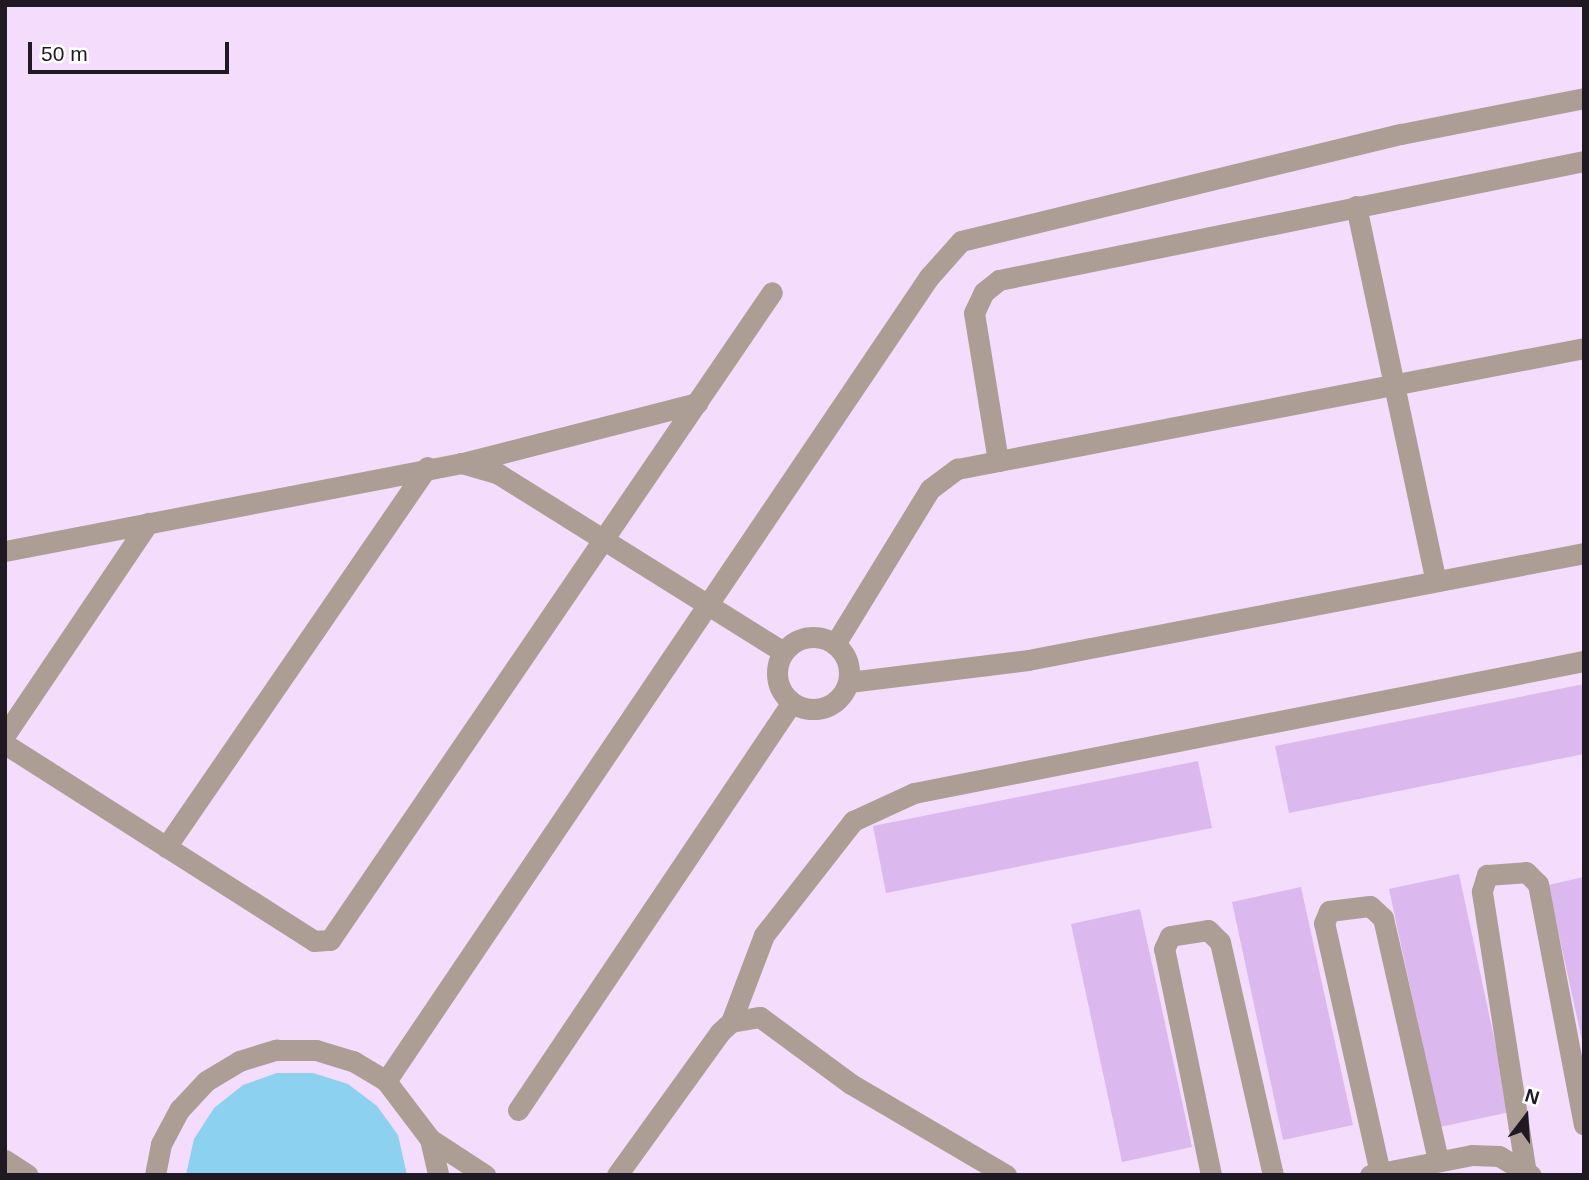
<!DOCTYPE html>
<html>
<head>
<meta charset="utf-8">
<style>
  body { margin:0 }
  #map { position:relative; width:1589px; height:1180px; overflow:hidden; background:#f4ddfc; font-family:Helvetica,sans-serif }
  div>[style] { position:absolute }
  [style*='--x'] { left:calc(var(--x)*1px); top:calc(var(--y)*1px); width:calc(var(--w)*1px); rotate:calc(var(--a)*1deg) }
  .water>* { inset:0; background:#8cd1ef }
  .building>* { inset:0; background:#dbb9ee }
  .minor>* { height:21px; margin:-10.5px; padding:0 10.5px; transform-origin:10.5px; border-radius:10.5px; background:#ac9e95 }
  .minor>.ring { margin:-10.5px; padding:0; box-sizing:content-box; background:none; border:21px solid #ac9e95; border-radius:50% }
  span { translate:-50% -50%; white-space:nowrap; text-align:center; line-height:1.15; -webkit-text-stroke:5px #fff; paint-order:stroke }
  .frame { position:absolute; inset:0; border:7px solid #201823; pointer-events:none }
  .north { position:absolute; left:1491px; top:1082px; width:70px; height:70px; -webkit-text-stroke:5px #fff; paint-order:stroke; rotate:17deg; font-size:19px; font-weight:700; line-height:28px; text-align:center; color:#201823 }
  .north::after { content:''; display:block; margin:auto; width:24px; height:32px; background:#201823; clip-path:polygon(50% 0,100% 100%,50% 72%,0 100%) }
  .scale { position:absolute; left:28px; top:42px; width:201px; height:32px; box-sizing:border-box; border:4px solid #201823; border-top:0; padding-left:9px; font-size:21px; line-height:24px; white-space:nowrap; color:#201823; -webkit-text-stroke:5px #fff; paint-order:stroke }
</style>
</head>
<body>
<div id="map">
  <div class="water">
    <div style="clip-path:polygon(277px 1073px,313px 1073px,348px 1084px,377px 1106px,398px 1135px,407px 1175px,186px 1175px,194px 1139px,214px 1108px,243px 1085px)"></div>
  </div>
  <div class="building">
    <div style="clip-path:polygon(1584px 684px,1584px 754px,1289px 813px,1275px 746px)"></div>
    <div style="clip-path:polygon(1198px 761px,1212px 828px,886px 893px,873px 826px)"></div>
    <div style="clip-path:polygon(1459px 874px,1510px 1112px,1440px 1127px,1389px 889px)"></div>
    <div style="clip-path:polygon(1584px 877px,1584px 1045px,1583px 1045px,1548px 885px)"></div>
    <div style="clip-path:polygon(1301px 887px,1353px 1125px,1283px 1140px,1232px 902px)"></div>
    <div style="clip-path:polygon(1140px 909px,1192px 1147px,1122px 1162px,1071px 924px)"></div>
  </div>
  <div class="minor">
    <div style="--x:1356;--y:206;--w:383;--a:78"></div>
    <div style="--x:998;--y:461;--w:150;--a:-99.2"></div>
    <div style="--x:974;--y:313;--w:23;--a:-65"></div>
    <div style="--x:984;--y:292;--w:19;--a:-39"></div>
    <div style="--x:999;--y:280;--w:597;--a:-11.5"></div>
    <div style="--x:463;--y:463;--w:242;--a:-14.4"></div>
    <div style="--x:5;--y:551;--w:464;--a:-10.9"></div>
    <div style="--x:461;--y:463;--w:37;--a:16"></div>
    <div style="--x:497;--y:473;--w:337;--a:32"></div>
    <div class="ring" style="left:777px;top:637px;width:51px;height:51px"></div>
    <div style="--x:835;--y:644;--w:182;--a:-58.5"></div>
    <div style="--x:930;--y:489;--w:34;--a:-37"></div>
    <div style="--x:957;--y:469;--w:639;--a:-10.92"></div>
    <div style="--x:849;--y:682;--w:180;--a:-7"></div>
    <div style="--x:1028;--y:660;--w:566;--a:-10.89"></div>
    <div style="--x:5;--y:735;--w:256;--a:-56"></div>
    <div style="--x:5;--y:744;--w:366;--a:32.5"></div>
    <div style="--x:314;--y:941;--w:16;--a:-4"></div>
    <div style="--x:330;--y:940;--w:784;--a:-55.7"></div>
    <div style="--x:166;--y:847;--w:461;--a:-55.5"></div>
    <div style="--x:731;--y:1022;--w:93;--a:-69.2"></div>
    <div style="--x:764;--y:935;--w:145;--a:-52"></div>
    <div style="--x:853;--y:821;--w:67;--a:-24.7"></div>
    <div style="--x:914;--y:793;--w:683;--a:-11.15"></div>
    <div style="--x:386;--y:1081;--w:970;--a:-55.97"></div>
    <div style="--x:929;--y:277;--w:48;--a:-48.4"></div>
    <div style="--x:961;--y:241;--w:453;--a:-13.7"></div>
    <div style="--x:1401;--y:134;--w:187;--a:-11.1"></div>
    <div style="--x:518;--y:1110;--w:491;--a:-56.1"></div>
    <div style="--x:430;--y:1139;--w:66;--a:33.2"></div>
    <div style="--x:5;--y:1160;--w:27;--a:33"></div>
    <div style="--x:1525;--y:1167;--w:279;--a:-98.9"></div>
    <div style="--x:1482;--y:891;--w:17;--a:-73"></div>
    <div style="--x:1487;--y:875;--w:39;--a:-4"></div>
    <div style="--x:1526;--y:872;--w:17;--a:45"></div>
    <div style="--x:1538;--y:884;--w:245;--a:79.2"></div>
    <div style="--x:1380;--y:1173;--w:256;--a:-102.6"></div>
    <div style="--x:1324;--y:923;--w:13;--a:-67"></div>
    <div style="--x:1329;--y:911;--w:41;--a:-7"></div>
    <div style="--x:1370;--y:906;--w:18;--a:43"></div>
    <div style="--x:1383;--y:918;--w:249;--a:77.2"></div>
    <div style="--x:155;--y:1175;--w:32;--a:-79"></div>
    <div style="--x:161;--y:1144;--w:40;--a:-62"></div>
    <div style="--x:180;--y:1109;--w:38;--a:-47"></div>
    <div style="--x:206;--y:1081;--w:39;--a:-31"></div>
    <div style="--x:239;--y:1061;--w:39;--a:-17"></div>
    <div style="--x:276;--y:1050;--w:40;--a:0"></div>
    <div style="--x:316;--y:1050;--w:39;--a:17"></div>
    <div style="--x:353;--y:1061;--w:39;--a:31"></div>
    <div style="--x:386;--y:1081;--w:73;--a:52.8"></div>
    <div style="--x:430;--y:1139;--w:37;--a:77"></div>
    <div style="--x:617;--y:1175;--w:176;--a:-54.2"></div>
    <div style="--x:720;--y:1032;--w:15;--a:-42"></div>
    <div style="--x:731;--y:1022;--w:29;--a:-10"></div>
    <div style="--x:760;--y:1017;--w:113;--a:36.4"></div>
    <div style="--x:851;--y:1084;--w:180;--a:30.4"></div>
    <div style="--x:1211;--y:1175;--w:231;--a:-101.7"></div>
    <div style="--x:1164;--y:949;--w:14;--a:-65"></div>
    <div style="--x:1170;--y:936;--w:38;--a:-9"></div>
    <div style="--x:1208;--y:930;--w:17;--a:45"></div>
    <div style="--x:1220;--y:942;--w:239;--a:77.2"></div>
    <div style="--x:1370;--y:1175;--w:104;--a:-11.1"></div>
    <div style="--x:1472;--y:1155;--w:27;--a:2"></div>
    <div style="--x:1499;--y:1156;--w:37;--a:31"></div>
  </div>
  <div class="frame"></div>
  <div class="north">N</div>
  <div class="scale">50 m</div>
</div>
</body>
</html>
